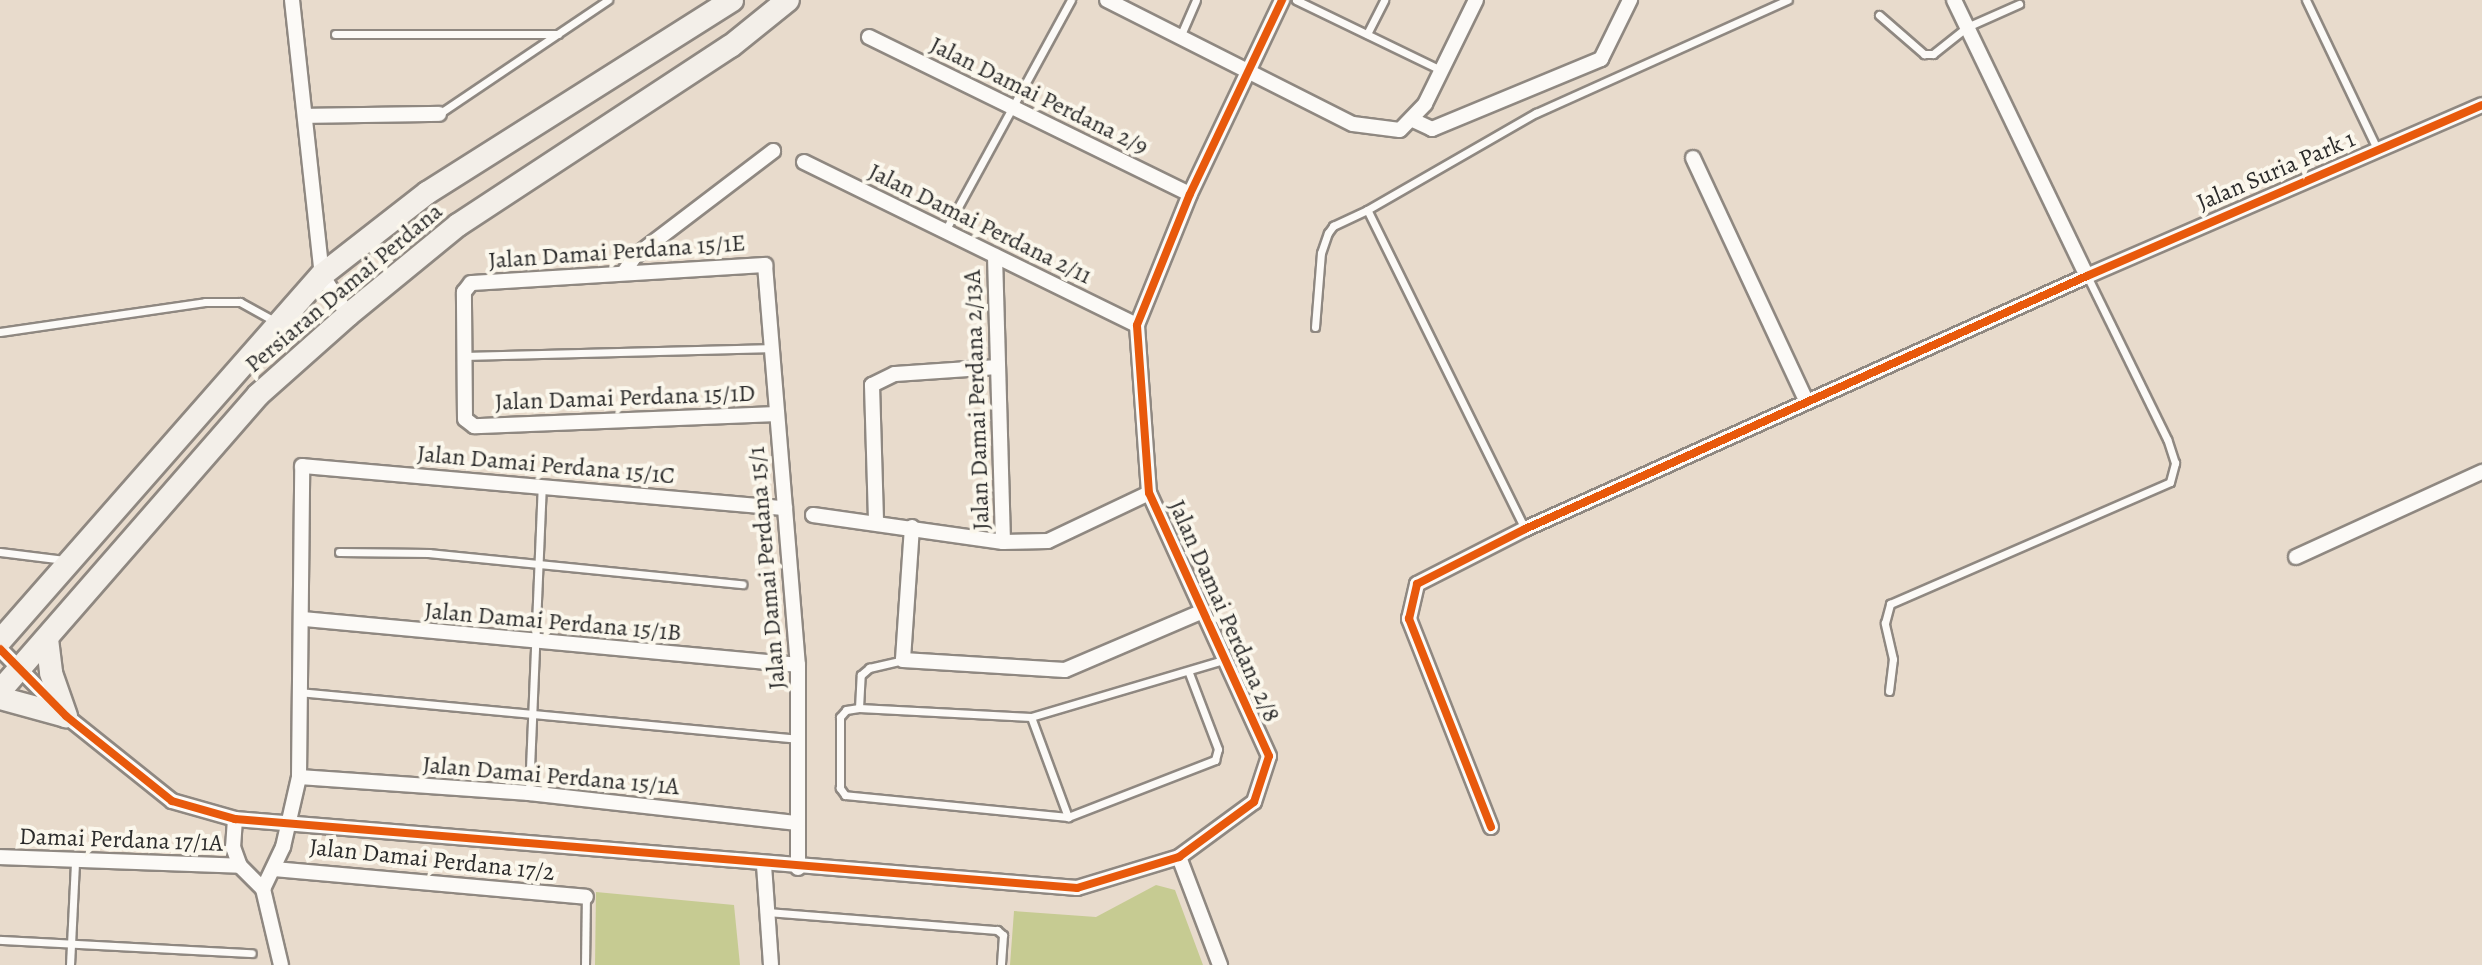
<!DOCTYPE html>
<html>
<head>
<meta charset="utf-8">
<style>
  body { margin:0 }
  #map { position:relative; width:2482px; height:965px; overflow:hidden; background:#e8dbcc; font-family:Alegreya,serif }
  div>[style] { position:absolute }
  [style*='--x'] { left:calc(var(--x)*1px); top:calc(var(--y)*1px); width:calc(var(--w)*1px); rotate:calc(var(--a)*1deg) }
  .green>* { inset:0; background:#c6cb92 }
  .roads { filter:drop-shadow(2px 0 #8f8881) drop-shadow(-2px 0 #8f8881) drop-shadow(0 2px #8f8881) drop-shadow(0 -2px #8f8881) }
  .service>* { height:7px; margin:-3.5px; padding:0 3.5px; transform-origin:3.5px; border-radius:3.5px; background:#fcfaf7 }
  .minor>* { height:14px; margin:-7px; padding:0 7px; transform-origin:7px; border-radius:7px; background:#fcfaf7 }
  .secondary>* { height:22px; margin:-11px; padding:0 11px; transform-origin:11px; border-radius:11px; background:#f3efe9 }
  .cycleway>* { height:8px; margin:-4px; padding:0 4px; transform-origin:4px; border-radius:4px; background:#e8590c }
  span { translate:-50% -50%; white-space:nowrap; text-align:center; line-height:1.15; -webkit-text-stroke:8px #fbf7ec; paint-order:stroke }
  .street-label { font-size:24px; color:#2b2b2b }
</style>
</head>
<body>
<div id="map">
  <div class="green">
    <div style="clip-path:polygon(1156px 885px,1175px 890px,1203px 965px,1010px 965px,1014px 911px,1096px 917px)"></div>
    <div style="clip-path:polygon(596px 892px,734px 905px,740px 965px,595px 965px)"></div>
  </div>
  <div class="roads">
    <div class="service">
      <div style="--x:1296;--y:0;--w:161;--a:25.8"></div>
      <div style="--x:2306;--y:0;--w:165;--a:64.5"></div>
      <div style="--x:1879;--y:15;--w:60;--a:40.9"></div>
      <div style="--x:1924;--y:54;--w:9;--a:0"></div>
      <div style="--x:1933;--y:54;--w:43;--a:-38.5"></div>
      <div style="--x:1967;--y:27;--w:57;--a:-23.9"></div>
      <div style="--x:335;--y:34;--w:223;--a:0"></div>
      <div style="--x:1367;--y:34;--w:38;--a:-63"></div>
      <div style="--x:1180;--y:37;--w:40;--a:-66.6"></div>
      <div style="--x:439;--y:114;--w:204;--a:-34"></div>
      <div style="--x:945;--y:231;--w:263;--a:-61.4"></div>
      <div style="--x:1315;--y:327;--w:74;--a:-85.4"></div>
      <div style="--x:1321;--y:253;--w:21;--a:-71"></div>
      <div style="--x:1328;--y:233;--w:9;--a:-54"></div>
      <div style="--x:1333;--y:226;--w:38;--a:-25"></div>
      <div style="--x:0;--y:332;--w:207;--a:-8.3"></div>
      <div style="--x:205;--y:302;--w:35;--a:0"></div>
      <div style="--x:240;--y:302;--w:39;--a:29"></div>
      <div style="--x:467;--y:356;--w:305;--a:-1.5"></div>
      <div style="--x:1525;--y:529;--w:356;--a:-116.3"></div>
      <div style="--x:1367;--y:210;--w:195;--a:-29.9"></div>
      <div style="--x:1536;--y:113;--w:276;--a:-24.2"></div>
      <div style="--x:0;--y:552;--w:65;--a:7"></div>
      <div style="--x:339;--y:552;--w:90;--a:0.6"></div>
      <div style="--x:429;--y:553;--w:315;--a:5.7"></div>
      <div style="--x:1889;--y:691;--w:32;--a:-83"></div>
      <div style="--x:1893;--y:659;--w:37;--a:-103"></div>
      <div style="--x:1885;--y:623;--w:20;--a:-75"></div>
      <div style="--x:1890;--y:604;--w:305;--a:-23.5"></div>
      <div style="--x:2170;--y:482;--w:20;--a:-75"></div>
      <div style="--x:2175;--y:463;--w:25;--a:-108"></div>
      <div style="--x:2167;--y:439;--w:182;--a:-116.1"></div>
      <div style="--x:299;--y:692;--w:502;--a:5.37"></div>
      <div style="--x:859;--y:708;--w:33;--a:-87"></div>
      <div style="--x:861;--y:675;--w:11;--a:-41"></div>
      <div style="--x:869;--y:668;--w:35;--a:-13"></div>
      <div style="--x:1031;--y:717;--w:107;--a:69.7"></div>
      <div style="--x:1068;--y:817;--w:158;--a:-21.2"></div>
      <div style="--x:1215;--y:760;--w:11;--a:-75"></div>
      <div style="--x:1218;--y:749;--w:81;--a:-110.9"></div>
      <div style="--x:529;--y:792;--w:305;--a:-87.6"></div>
      <div style="--x:1068;--y:817;--w:224;--a:-174.4"></div>
      <div style="--x:845;--y:795;--w:9;--a:-126"></div>
      <div style="--x:840;--y:788;--w:71;--a:-90"></div>
      <div style="--x:840;--y:717;--w:9;--a:-49"></div>
      <div style="--x:846;--y:710;--w:13;--a:-9"></div>
      <div style="--x:859;--y:708;--w:172;--a:3"></div>
      <div style="--x:1031;--y:717;--w:201;--a:-16.5"></div>
      <div style="--x:767;--y:912;--w:231;--a:4.5"></div>
      <div style="--x:997;--y:930;--w:8;--a:40"></div>
      <div style="--x:1003;--y:935;--w:30;--a:94"></div>
      <div style="--x:0;--y:940;--w:252;--a:3"></div>
      <div style="--x:70;--y:965;--w:103;--a:-87.2"></div>
      <div style="--x:585;--y:965;--w:68;--a:-89.2"></div>
    </div>
    <div class="minor">
      <div style="--x:292;--y:0;--w:277;--a:83.8"></div>
      <div style="--x:322;--y:275;--w:48;--a:57"></div>
      <div style="--x:1107;--y:0;--w:275;--a:26.8"></div>
      <div style="--x:1353;--y:124;--w:47;--a:7.3"></div>
      <div style="--x:1400;--y:130;--w:36;--a:-46"></div>
      <div style="--x:1425;--y:104;--w:116;--a:-63.9"></div>
      <div style="--x:1954;--y:0;--w:306;--a:64.3"></div>
      <div style="--x:869;--y:37;--w:357;--a:26.1"></div>
      <div style="--x:305;--y:116;--w:134;--a:-0.9"></div>
      <div style="--x:1415;--y:121;--w:19;--a:25"></div>
      <div style="--x:1432;--y:129;--w:183;--a:-22.5"></div>
      <div style="--x:1601;--y:59;--w:66;--a:-63.8"></div>
      <div style="--x:1693;--y:158;--w:269;--a:65"></div>
      <div style="--x:804;--y:162;--w:371;--a:26.1"></div>
      <div style="--x:995;--y:256;--w:286;--a:88.4"></div>
      <div style="--x:625;--y:271;--w:17;--a:-57"></div>
      <div style="--x:634;--y:257;--w:175;--a:-37.3"></div>
      <div style="--x:777;--y:414;--w:303;--a:177.7"></div>
      <div style="--x:474;--y:426;--w:11;--a:-142"></div>
      <div style="--x:465;--y:419;--w:127;--a:-90.5"></div>
      <div style="--x:464;--y:292;--w:11;--a:-52"></div>
      <div style="--x:471;--y:283;--w:295;--a:-3.5"></div>
      <div style="--x:765;--y:265;--w:401;--a:85.3"></div>
      <div style="--x:798;--y:665;--w:203;--a:90"></div>
      <div style="--x:813;--y:515;--w:192;--a:8.1"></div>
      <div style="--x:1003;--y:542;--w:45;--a:-1.3"></div>
      <div style="--x:1048;--y:541;--w:112;--a:-25.4"></div>
      <div style="--x:876;--y:520;--w:135;--a:-91.7"></div>
      <div style="--x:872;--y:385;--w:25;--a:-26"></div>
      <div style="--x:895;--y:374;--w:103;--a:-3.9"></div>
      <div style="--x:912;--y:527;--w:133;--a:93.9"></div>
      <div style="--x:903;--y:660;--w:162;--a:3.5"></div>
      <div style="--x:1065;--y:670;--w:148;--a:-23.1"></div>
      <div style="--x:2296;--y:557;--w:205;--a:-24.6"></div>
      <div style="--x:304;--y:619;--w:496;--a:5.3"></div>
      <div style="--x:0;--y:649;--w:94;--a:45.4"></div>
      <div style="--x:66;--y:716;--w:136;--a:38.7"></div>
      <div style="--x:172;--y:801;--w:66;--a:15.9"></div>
      <div style="--x:235;--y:819;--w:845;--a:4.68"></div>
      <div style="--x:1077;--y:888;--w:107;--a:-16.9"></div>
      <div style="--x:1179;--y:857;--w:93;--a:-36.3"></div>
      <div style="--x:1254;--y:802;--w:48;--a:-71.9"></div>
      <div style="--x:1269;--y:756;--w:289;--a:-114.5"></div>
      <div style="--x:1149;--y:493;--w:168;--a:-94.1"></div>
      <div style="--x:1137;--y:325;--w:141;--a:-68"></div>
      <div style="--x:1190;--y:194;--w:215;--a:-64.6"></div>
      <div style="--x:299;--y:777;--w:231;--a:4"></div>
      <div style="--x:529;--y:793;--w:270;--a:6.4"></div>
      <div style="--x:235;--y:819;--w:28;--a:94"></div>
      <div style="--x:233;--y:847;--w:20;--a:70"></div>
      <div style="--x:240;--y:866;--w:33;--a:45"></div>
      <div style="--x:263;--y:889;--w:78;--a:76.7"></div>
      <div style="--x:1491;--y:827;--w:224;--a:-111.5"></div>
      <div style="--x:1409;--y:619;--w:36;--a:-77"></div>
      <div style="--x:1417;--y:584;--w:121;--a:-27"></div>
      <div style="--x:1525;--y:529;--w:616;--a:-24.24"></div>
      <div style="--x:2087;--y:276;--w:430;--a:-23.4"></div>
      <div style="--x:0;--y:857;--w:240;--a:2.1"></div>
      <div style="--x:1179;--y:857;--w:116;--a:69.2"></div>
      <div style="--x:764;--y:865;--w:100;--a:86"></div>
      <div style="--x:274;--y:869;--w:313;--a:5.1"></div>
      <div style="--x:263;--y:889;--w:47;--a:-64.5"></div>
      <div style="--x:283;--y:847;--w:72;--a:-77.1"></div>
      <div style="--x:299;--y:777;--w:311;--a:-89.4"></div>
      <div style="--x:302;--y:466;--w:485;--a:5"></div>
    </div>
    <div class="secondary">
      <div style="--x:47;--y:639;--w:34;--a:83"></div>
      <div style="--x:51;--y:673;--w:46;--a:70.8"></div>
      <div style="--x:0;--y:641;--w:487;--a:-48.7"></div>
      <div style="--x:322;--y:275;--w:133;--a:-38"></div>
      <div style="--x:427;--y:193;--w:361;--a:-32.3"></div>
      <div style="--x:0;--y:691;--w:393;--a:-48.9"></div>
      <div style="--x:258;--y:395;--w:120;--a:-41.6"></div>
      <div style="--x:348;--y:315;--w:142;--a:-39.3"></div>
      <div style="--x:458;--y:225;--w:326;--a:-33.3"></div>
      <div style="--x:731;--y:46;--w:73;--a:-38.9"></div>
      <div style="--x:0;--y:698;--w:68;--a:15.3"></div>
    </div>
  </div>
  <div class="cycleway">
    <div style="--x:0;--y:649;--w:94;--a:45.4"></div>
    <div style="--x:66;--y:716;--w:136;--a:38.7"></div>
    <div style="--x:172;--y:801;--w:66;--a:15.9"></div>
    <div style="--x:235;--y:819;--w:845;--a:4.68"></div>
    <div style="--x:1077;--y:888;--w:107;--a:-16.9"></div>
    <div style="--x:1179;--y:857;--w:93;--a:-36.3"></div>
    <div style="--x:1254;--y:802;--w:48;--a:-71.9"></div>
    <div style="--x:1269;--y:756;--w:289;--a:-114.5"></div>
    <div style="--x:1149;--y:493;--w:168;--a:-94.1"></div>
    <div style="--x:1137;--y:325;--w:141;--a:-68"></div>
    <div style="--x:1190;--y:194;--w:215;--a:-64.6"></div>
    <div style="--x:1491;--y:827;--w:224;--a:-111.5"></div>
    <div style="--x:1409;--y:619;--w:36;--a:-77"></div>
    <div style="--x:1417;--y:584;--w:121;--a:-27"></div>
    <div style="--x:1525;--y:529;--w:616;--a:-24.24"></div>
    <div style="--x:2087;--y:276;--w:430;--a:-23.4"></div>
  </div>
  <div class="street-label">
    <span style="left:1039px;top:96px;rotate:26deg">Jalan Damai Perdana 2/9</span>
    <span style="left:2276px;top:171px;rotate:-23deg">Jalan Suria Park 1</span>
    <span style="left:980px;top:224px;rotate:26deg">Jalan Damai Perdana 2/11</span>
    <span style="left:617px;top:252px;rotate:-4deg">Jalan Damai Perdana 15/1E</span>
    <span style="left:344px;top:288px;rotate:-40deg">Persiaran Damai Perdana</span>
    <span style="left:625px;top:398px;rotate:-2deg">Jalan Damai Perdana 15/1D</span>
    <span style="left:977px;top:400px;rotate:-92deg">Jalan Damai Perdana 2/13A</span>
    <span style="left:546px;top:465px;rotate:5deg">Jalan Damai Perdana 15/1C</span>
    <span style="left:767px;top:568px;rotate:-95deg">Jalan Damai Perdana 15/1</span>
    <span style="left:1224px;top:611px;rotate:66deg">Jalan Damai Perdana 2/8</span>
    <span style="left:553px;top:622px;rotate:5deg">Jalan Damai Perdana 15/1B</span>
    <span style="left:551px;top:776px;rotate:5deg">Jalan Damai Perdana 15/1A</span>
    <span style="left:121px;top:840px;rotate:2deg">Damai Perdana 17/1A</span>
    <span style="left:432px;top:860px;rotate:6deg">Jalan Damai Perdana 17/2</span>
  </div>
</div>
</body>
</html>
